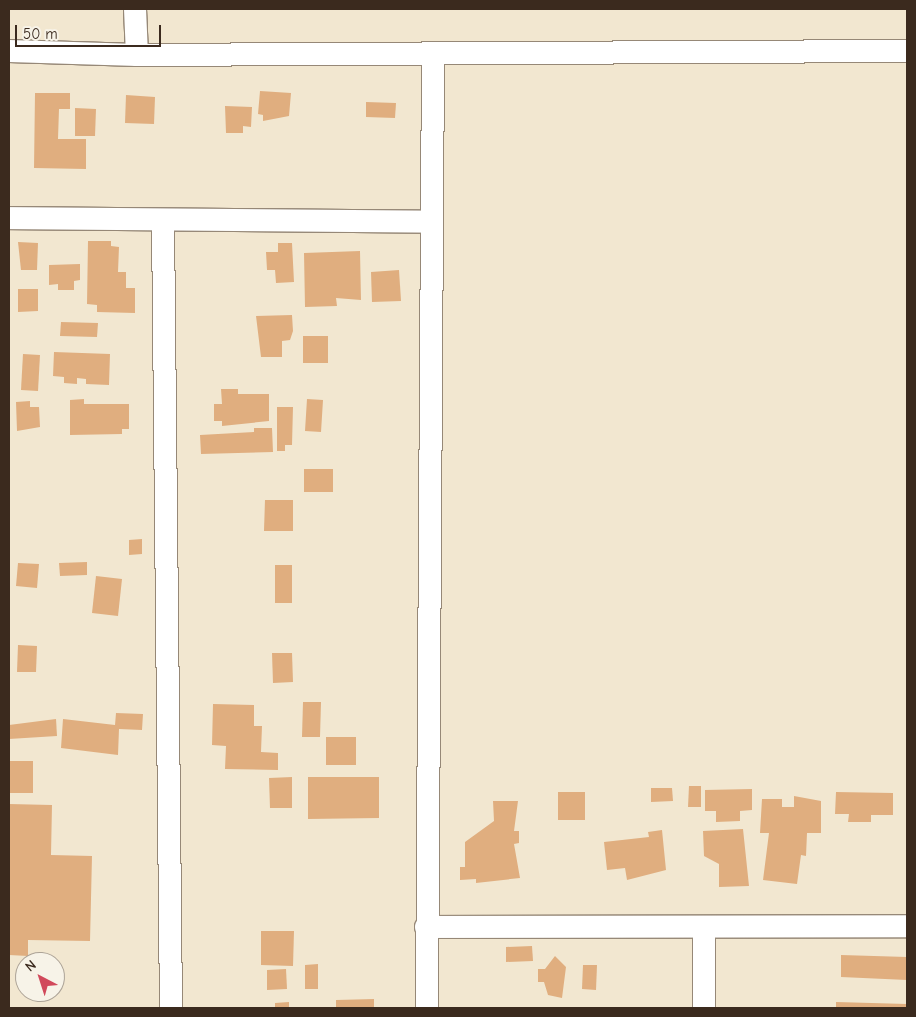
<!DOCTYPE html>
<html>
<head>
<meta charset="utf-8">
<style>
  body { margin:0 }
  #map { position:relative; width:916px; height:1017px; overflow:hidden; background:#f2e7d0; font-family:"Comic Neue",sans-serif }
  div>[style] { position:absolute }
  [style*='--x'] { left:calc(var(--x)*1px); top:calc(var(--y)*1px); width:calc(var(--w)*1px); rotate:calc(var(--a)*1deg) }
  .building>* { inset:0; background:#e0ae7f }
  .roads { filter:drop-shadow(1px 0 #968877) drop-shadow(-1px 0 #968877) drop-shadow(0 1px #968877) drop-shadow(0 -1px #968877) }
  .minor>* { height:22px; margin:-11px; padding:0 11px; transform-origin:11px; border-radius:11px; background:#fff }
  span { translate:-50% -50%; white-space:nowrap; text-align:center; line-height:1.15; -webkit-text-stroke:4px #f7f3e8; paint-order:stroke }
  .frame { position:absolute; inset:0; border:10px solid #3b2a1e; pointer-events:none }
  .north { position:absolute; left:15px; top:952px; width:50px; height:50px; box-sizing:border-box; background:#f7f3e8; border:1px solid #aca397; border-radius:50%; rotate:320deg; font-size:14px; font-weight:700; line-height:20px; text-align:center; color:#3b2a1e }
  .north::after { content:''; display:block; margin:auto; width:18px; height:22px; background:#d1495b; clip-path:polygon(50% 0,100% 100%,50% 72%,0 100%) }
  .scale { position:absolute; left:15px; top:25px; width:146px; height:22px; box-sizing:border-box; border:2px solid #3b2a1e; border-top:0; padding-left:6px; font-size:15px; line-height:18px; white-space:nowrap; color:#3b2a1e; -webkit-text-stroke:4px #f7f3e8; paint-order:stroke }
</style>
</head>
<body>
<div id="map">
  <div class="building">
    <div style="clip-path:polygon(260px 91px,291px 93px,289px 116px,263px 121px,263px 115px,258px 114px)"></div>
    <div style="clip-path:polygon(35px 93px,70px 93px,70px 109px,59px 109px,58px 139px,86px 139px,86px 169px,34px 168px)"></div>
    <div style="clip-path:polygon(126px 95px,155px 97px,154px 124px,125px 123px)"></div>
    <div style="clip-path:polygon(366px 102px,396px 103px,395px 118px,366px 117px)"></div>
    <div style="clip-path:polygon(225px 106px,252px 107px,251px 127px,243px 126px,243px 133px,226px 133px)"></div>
    <div style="clip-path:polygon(75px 108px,96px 109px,95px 136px,75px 136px)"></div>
    <div style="clip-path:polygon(88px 241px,111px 241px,111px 246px,119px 247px,118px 272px,126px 272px,126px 288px,135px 288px,135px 313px,97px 312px,97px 305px,87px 304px)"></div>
    <div style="clip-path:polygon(18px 242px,38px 243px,37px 270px,21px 270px)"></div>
    <div style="clip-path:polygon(278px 243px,292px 243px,294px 282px,276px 283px,275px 270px,267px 270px,266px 252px,278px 252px)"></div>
    <div style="clip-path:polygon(360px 251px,361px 300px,336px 298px,337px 306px,305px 307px,304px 253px)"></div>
    <div style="clip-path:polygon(80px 264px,80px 280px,74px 281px,74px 290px,58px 290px,58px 284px,49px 285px,49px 265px)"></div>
    <div style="clip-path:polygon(399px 270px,401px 301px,372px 302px,371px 272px)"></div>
    <div style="clip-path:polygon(18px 289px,38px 289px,38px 311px,18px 312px)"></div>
    <div style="clip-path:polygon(292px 315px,293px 331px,290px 340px,282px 341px,282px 357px,261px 357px,256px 316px)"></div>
    <div style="clip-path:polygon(61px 322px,98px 323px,97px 337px,60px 336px)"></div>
    <div style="clip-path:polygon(303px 336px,328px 336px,328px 363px,303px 363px)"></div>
    <div style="clip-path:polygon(54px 352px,110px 354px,109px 385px,86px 384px,86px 379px,77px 378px,77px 384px,64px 383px,64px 377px,53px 376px)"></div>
    <div style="clip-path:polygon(23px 354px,40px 355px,38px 391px,21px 390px)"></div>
    <div style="clip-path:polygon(221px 389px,238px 389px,238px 394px,269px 394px,269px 421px,222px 426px,222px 421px,214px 421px,214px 404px,222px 404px)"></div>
    <div style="clip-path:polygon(84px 399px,84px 404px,129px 404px,129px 429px,122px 429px,122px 434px,70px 435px,70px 400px)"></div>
    <div style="clip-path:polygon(307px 399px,323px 400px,321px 432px,305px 431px)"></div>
    <div style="clip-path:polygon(30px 401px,30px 407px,39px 407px,40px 427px,17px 431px,16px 402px)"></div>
    <div style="clip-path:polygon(277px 407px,293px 407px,292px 445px,285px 445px,285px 451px,277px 451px)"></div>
    <div style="clip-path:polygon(254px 428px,272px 428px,273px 452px,201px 454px,200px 435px,254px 432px)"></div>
    <div style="clip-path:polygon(304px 469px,333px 469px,333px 492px,304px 492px)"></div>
    <div style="clip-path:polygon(265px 500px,293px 500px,293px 531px,264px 531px)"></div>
    <div style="clip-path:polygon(142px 539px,142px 554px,129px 555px,129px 540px)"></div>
    <div style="clip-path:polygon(87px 562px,87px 575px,60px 576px,59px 563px)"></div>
    <div style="clip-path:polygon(18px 563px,39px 564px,37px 588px,16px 586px)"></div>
    <div style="clip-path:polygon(275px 565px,292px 565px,292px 603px,275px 603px)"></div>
    <div style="clip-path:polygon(96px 576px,122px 579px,118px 616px,92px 613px)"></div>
    <div style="clip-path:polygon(18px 645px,37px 646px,36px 672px,17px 672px)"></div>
    <div style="clip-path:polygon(272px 653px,292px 653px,293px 682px,273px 683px)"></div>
    <div style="clip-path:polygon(303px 702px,321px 702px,320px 737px,302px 737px)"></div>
    <div style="clip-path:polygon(213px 704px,254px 705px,254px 726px,262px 726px,261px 752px,278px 753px,278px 770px,225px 769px,226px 746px,212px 745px)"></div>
    <div style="clip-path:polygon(116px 713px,143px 714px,142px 730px,119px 729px,118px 755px,61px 748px,63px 719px,115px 725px)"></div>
    <div style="clip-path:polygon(56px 719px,57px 736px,9px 739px,9px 725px)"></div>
    <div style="clip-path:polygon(326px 737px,356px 737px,356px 765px,326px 765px)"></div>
    <div style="clip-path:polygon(9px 761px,33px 761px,33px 793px,9px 793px)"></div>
    <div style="clip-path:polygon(292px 777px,292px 808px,270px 808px,269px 778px)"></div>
    <div style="clip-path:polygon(308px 777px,379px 777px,379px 818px,308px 819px)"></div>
    <div style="clip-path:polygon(689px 786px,701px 786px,701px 807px,688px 807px)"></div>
    <div style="clip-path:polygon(651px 788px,672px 788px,673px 801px,651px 802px)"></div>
    <div style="clip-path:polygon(752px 789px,752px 810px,740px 811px,740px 821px,716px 822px,716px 811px,705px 811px,705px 790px)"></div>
    <div style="clip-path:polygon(558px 792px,585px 792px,585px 820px,558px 820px)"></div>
    <div style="clip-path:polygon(836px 792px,893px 793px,893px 815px,871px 815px,871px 822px,848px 822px,849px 814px,835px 814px)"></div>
    <div style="clip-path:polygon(794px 796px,821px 801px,821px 833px,807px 833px,806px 856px,801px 855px,797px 884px,763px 880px,769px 833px,760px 833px,762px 799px,782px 799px,782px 807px,794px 807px)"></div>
    <div style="clip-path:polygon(493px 801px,518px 801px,514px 831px,519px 831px,519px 843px,514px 844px,520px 878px,476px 883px,476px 879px,460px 880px,460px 867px,465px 867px,465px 842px,494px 821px)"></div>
    <div style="clip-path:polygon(9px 804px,52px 805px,51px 855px,92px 856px,90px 941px,28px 940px,28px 956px,9px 955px)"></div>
    <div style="clip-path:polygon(743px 829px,749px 886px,719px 887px,719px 864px,704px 856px,703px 831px)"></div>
    <div style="clip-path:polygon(662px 830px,666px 870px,627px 880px,625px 868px,607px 870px,604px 842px,649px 837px,648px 832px)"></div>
    <div style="clip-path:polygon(261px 931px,294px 931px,293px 966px,261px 965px)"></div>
    <div style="clip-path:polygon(532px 946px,533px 961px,506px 962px,506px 947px)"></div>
    <div style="clip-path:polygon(841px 955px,907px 957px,907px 980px,841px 977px)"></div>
    <div style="clip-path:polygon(555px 956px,566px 967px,562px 998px,548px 995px,544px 982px,538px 982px,538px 969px,545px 969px)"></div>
    <div style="clip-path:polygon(318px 964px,318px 989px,305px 989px,305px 965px)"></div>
    <div style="clip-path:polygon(583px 965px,597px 965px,596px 990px,582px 989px)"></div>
    <div style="clip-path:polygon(286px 969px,287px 989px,267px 990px,267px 970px)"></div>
    <div style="clip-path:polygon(374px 999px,374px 1008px,336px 1008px,336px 1000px)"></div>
    <div style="clip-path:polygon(289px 1002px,289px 1008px,275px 1008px,275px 1003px)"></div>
    <div style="clip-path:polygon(836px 1002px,907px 1004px,907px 1008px,836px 1008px)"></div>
  </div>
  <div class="roads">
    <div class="minor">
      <div style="--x:135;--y:9;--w:46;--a:87.5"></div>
      <div style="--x:9;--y:51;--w:128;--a:1.8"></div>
      <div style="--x:137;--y:55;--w:770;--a:-0.3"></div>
      <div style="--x:9;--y:218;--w:420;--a:0.5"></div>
      <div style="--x:163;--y:220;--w:788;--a:89.42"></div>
      <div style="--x:426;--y:927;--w:481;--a:-0.1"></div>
      <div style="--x:427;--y:1008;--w:954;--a:-89.64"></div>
      <div style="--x:704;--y:1008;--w:81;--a:-90"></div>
    </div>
  </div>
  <div class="frame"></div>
  <div class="north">N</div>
  <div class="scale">50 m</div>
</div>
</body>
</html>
